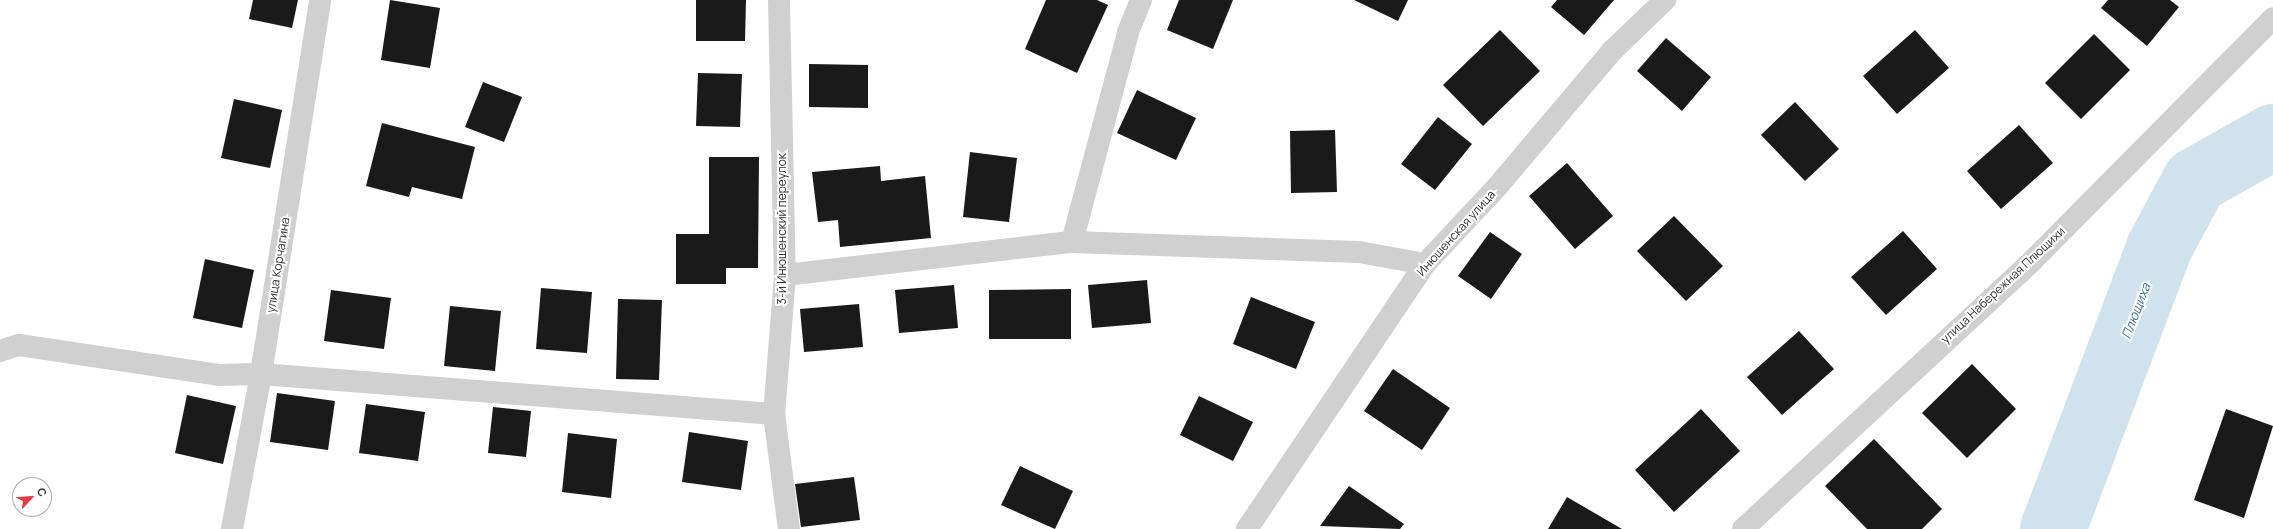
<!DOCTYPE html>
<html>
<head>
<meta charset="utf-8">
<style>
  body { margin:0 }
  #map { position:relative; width:2273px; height:529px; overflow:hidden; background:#fff; font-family:Manrope,sans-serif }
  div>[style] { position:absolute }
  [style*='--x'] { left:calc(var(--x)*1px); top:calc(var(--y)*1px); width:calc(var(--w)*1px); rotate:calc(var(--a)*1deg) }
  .river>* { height:66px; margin:-33px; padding:0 33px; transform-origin:33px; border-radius:33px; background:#cfe2ee }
  .building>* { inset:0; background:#1a1a1a }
  .minor>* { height:22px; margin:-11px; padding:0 11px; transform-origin:11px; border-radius:11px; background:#d0d0d0 }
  span { translate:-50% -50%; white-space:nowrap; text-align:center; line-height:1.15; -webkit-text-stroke:4px #fff; paint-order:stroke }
  .street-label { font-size:12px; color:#333 }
  .water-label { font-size:13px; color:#3f7597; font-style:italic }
  .north { position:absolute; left:12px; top:477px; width:40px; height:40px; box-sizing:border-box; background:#fff; border:1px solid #adadad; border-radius:50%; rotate:64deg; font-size:11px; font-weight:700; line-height:16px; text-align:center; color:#333 }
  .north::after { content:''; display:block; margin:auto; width:14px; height:18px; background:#e63946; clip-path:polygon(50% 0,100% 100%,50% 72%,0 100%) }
</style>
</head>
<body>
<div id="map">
  <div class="river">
    <div style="--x:2053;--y:529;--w:300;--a:-69.3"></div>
    <div style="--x:2159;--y:248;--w:76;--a:-61.8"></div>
    <div style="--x:2195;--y:181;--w:90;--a:-29.4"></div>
  </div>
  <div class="building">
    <div style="clip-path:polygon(253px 0,298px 0,292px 28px,249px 19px)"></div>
    <div style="clip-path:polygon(390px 0,440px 8px,430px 68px,381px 60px)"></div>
    <div style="clip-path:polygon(696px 0,746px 0,745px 41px,696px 41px)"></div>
    <div style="clip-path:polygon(1046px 0,1097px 0,1108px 5px,1077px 73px,1025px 49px)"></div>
    <div style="clip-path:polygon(1179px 0,1233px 0,1213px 49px,1167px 30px)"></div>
    <div style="clip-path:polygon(1354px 0,1408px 0,1398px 21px)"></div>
    <div style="clip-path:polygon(1557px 0,1614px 0,1584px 35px,1551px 7px)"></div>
    <div style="clip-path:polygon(2108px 0,2170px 0,2179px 7px,2147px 46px,2101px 8px)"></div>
    <div style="clip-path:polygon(1500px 30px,1540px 71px,1483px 126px,1443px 85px)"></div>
    <div style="clip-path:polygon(1915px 30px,1949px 68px,1897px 114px,1863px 76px)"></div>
    <div style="clip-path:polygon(2094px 34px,2130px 70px,2081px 119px,2045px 83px)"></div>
    <div style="clip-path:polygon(1666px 38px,1711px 77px,1682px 111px,1637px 71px)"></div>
    <div style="clip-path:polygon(809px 64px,868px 65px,868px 108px,809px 107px)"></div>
    <div style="clip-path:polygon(698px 73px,742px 74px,740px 127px,696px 126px)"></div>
    <div style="clip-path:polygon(483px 82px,522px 97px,504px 142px,465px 127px)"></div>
    <div style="clip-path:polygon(1137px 90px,1196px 118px,1176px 160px,1117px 133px)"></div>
    <div style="clip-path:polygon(234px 99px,282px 110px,270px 168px,221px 158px)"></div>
    <div style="clip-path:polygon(1795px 102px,1839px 149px,1805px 181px,1761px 135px)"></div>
    <div style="clip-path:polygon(1438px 117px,1472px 144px,1435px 190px,1401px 164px)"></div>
    <div style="clip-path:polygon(382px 123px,475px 147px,462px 199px,412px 187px,409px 197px,366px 186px)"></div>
    <div style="clip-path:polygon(2019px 125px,2053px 163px,2001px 209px,1967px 171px)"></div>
    <div style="clip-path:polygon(1335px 130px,1337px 192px,1291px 193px,1290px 131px)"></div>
    <div style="clip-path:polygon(970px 152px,1017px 158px,1009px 222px,963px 217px)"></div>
    <div style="clip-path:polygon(709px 157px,759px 157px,758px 268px,726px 268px,726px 284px,676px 284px,676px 234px,709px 234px)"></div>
    <div style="clip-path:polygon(1567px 163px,1613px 216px,1575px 249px,1529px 196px)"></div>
    <div style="clip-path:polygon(880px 166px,881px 181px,925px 176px,931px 238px,840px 247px,838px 220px,818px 222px,812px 172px)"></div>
    <div style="clip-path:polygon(1674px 216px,1723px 266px,1686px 301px,1637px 251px)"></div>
    <div style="clip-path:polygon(1903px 231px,1937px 269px,1886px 315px,1851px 277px)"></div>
    <div style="clip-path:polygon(1490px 232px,1522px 254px,1491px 299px,1458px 276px)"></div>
    <div style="clip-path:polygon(205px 259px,254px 270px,242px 328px,193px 318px)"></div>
    <div style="clip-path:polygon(1147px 280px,1151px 323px,1092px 328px,1088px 285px)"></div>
    <div style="clip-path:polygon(954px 285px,958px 328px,899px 333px,895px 290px)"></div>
    <div style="clip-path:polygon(541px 288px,592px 292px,587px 353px,536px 349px)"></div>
    <div style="clip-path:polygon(1071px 289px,1071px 339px,989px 339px,989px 290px)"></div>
    <div style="clip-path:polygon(331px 290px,391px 298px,384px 349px,324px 341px)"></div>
    <div style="clip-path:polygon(1251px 297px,1315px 322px,1296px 369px,1233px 344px)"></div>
    <div style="clip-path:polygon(618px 299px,662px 300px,659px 380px,616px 379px)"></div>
    <div style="clip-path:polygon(859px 304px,863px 347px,804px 352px,800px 309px)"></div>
    <div style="clip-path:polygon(450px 306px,501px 311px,495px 371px,444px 366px)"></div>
    <div style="clip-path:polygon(1799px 331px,1834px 369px,1782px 415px,1747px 377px)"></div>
    <div style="clip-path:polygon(1972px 364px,2016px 409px,1967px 458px,1922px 413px)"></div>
    <div style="clip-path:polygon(1393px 369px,1450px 408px,1422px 450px,1364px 411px)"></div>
    <div style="clip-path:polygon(277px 393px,335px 401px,328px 450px,270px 442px)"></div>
    <div style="clip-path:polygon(187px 395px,236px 406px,223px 464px,175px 453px)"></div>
    <div style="clip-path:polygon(1199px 396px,1253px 422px,1233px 461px,1180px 435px)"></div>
    <div style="clip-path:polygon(366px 404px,425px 412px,418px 461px,359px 453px)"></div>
    <div style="clip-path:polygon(493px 407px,531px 411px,526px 457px,488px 453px)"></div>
    <div style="clip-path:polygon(1701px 409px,1740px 451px,1674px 512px,1635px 470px)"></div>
    <div style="clip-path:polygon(2226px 409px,2273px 426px,2244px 518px,2194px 500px)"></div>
    <div style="clip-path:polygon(689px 432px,748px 441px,741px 490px,682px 482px)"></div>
    <div style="clip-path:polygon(568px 433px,617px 439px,611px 498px,562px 492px)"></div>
    <div style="clip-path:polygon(1874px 439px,1942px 509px,1922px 529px,1867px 529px,1825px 486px)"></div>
    <div style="clip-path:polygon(1020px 466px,1073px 491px,1055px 529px,1001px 505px)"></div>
    <div style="clip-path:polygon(854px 477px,860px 520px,801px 527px,795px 484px)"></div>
    <div style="clip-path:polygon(1349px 486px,1404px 524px,1400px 529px,1320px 526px)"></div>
    <div style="clip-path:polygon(1567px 497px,1622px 529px,1548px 529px)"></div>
  </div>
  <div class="minor">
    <div style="--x:779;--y:0;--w:275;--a:88.8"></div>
    <div style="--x:785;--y:275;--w:139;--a:94.5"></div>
    <div style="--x:774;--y:414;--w:116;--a:82.6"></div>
    <div style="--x:1141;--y:0;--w:35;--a:112"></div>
    <div style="--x:1128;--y:33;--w:216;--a:105"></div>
    <div style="--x:1072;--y:242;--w:287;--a:2"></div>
    <div style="--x:1359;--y:252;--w:67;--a:10.3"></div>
    <div style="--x:785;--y:275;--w:289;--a:-6.6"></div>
    <div style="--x:0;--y:351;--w:20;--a:-18"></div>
    <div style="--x:19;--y:345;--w:202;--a:8.5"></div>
    <div style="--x:219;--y:375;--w:42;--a:-1.4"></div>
    <div style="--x:261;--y:374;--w:515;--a:4.46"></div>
    <div style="--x:232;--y:529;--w:158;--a:-79.4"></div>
    <div style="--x:261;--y:374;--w:379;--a:-81"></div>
    <div style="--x:1247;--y:529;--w:319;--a:-56.1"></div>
    <div style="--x:1425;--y:264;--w:105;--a:-46.9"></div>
    <div style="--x:1497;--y:187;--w:178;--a:-49.8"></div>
    <div style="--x:1612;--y:51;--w:74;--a:-43.9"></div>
    <div style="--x:1743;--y:529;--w:394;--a:-42.8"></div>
    <div style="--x:2032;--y:261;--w:342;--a:-45.2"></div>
  </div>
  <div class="street-label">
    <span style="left:782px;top:229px;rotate:-90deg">3-й Инюшенский переулок</span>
    <span style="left:1456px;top:233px;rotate:-48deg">Инюшенская улица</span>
    <span style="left:278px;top:265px;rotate:-81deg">улица Корчагина</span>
    <span style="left:2003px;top:285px;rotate:-43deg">улица Набережная Плющихи</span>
  </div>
  <div class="water-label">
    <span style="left:2136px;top:311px;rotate:-69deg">Плющиха</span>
  </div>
  <div class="north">С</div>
</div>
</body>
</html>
